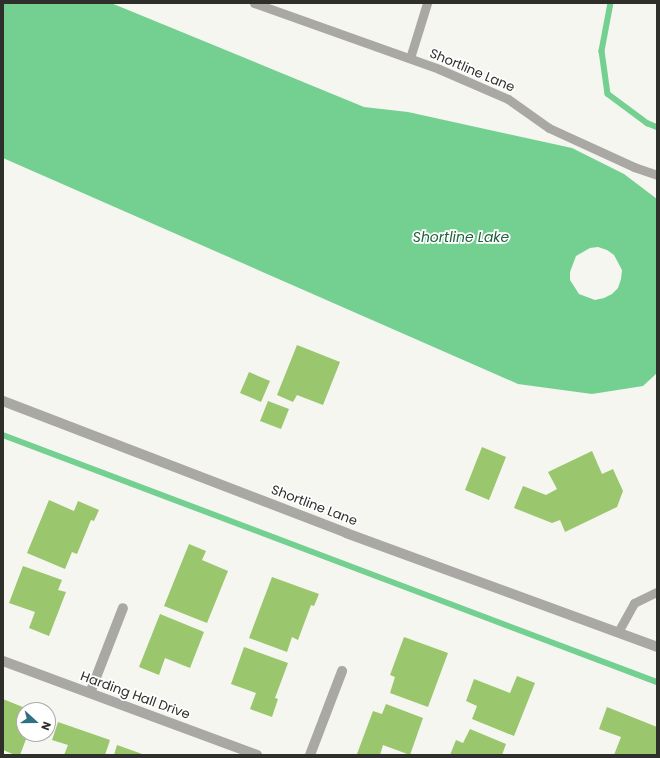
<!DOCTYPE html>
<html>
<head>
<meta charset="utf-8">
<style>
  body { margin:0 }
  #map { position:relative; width:660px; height:758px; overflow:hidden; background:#f5f6ef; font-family:Poppins,sans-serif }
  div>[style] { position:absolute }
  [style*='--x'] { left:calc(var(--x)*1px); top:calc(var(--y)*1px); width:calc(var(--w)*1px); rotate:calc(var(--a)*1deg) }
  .water>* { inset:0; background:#73d091 }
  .stream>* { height:5.5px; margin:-2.75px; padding:0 2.75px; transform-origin:2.75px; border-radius:2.75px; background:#73d091 }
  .building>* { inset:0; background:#9ac66d }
  .lane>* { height:9px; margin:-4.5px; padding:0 4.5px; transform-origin:4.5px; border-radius:4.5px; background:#a9a8a5 }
  .street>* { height:10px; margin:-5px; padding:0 5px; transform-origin:5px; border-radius:5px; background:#a9a8a5 }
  span { translate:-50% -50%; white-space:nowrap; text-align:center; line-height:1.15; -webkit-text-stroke:3.5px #fff; paint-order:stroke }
  .street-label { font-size:13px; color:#2e2e2b }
  .water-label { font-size:14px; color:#1e6138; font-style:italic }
  .frame { position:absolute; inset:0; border:4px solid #2e2e2b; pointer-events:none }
  .north { position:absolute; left:16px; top:702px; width:40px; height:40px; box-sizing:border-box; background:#fff; border:1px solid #ababaa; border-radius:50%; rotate:111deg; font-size:11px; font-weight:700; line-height:16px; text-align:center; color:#2e2e2b }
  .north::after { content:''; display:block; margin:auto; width:14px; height:18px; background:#2f7083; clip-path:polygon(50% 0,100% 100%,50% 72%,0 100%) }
</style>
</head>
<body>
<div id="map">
  <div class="water">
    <div style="clip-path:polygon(evenodd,3px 3px,111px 3px,364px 107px,408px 112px,572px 148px,624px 174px,657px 199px,657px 373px,643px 386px,592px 394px,518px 384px,3px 158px,3px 3px,598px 247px,607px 250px,614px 255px,622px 270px,621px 279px,618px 288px,612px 294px,604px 298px,595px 300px,579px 294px,570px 280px,570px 272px,576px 256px,590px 248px,598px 247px)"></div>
  </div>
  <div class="stream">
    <div style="--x:611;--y:3;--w:49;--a:100.6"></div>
    <div style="--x:602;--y:51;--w:43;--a:82.1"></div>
    <div style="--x:608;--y:94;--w:49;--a:36.6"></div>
    <div style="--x:647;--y:123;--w:11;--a:22"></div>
    <div style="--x:3;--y:435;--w:699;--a:20.69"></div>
  </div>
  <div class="building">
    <div style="clip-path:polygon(297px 345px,340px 362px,323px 405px,297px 395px,293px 402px,277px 395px)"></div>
    <div style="clip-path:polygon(249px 372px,270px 381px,261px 402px,240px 393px)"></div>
    <div style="clip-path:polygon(268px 401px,289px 409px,281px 429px,260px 421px)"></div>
    <div style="clip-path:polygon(482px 447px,506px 457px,489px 500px,465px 490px)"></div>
    <div style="clip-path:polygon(592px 451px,602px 474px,613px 469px,623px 491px,617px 507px,565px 532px,560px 520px,552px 523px,514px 508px,523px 486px,546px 495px,557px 489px,548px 472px)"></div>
    <div style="clip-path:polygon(49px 500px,74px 511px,78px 501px,99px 510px,94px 521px,91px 520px,77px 554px,72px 552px,65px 569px,27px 553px)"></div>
    <div style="clip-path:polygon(189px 544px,206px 551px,202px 560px,228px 571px,207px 623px,164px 606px)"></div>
    <div style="clip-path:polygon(23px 566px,62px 580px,58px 590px,66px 592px,49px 636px,29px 628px,35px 612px,9px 603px)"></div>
    <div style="clip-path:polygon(272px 577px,319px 594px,314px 606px,311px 605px,298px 640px,292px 637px,287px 652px,249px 638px)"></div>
    <div style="clip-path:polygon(160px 614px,204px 632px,190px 668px,165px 658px,159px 675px,139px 667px)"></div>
    <div style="clip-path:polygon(404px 637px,448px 653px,428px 707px,390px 693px,395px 677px,390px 675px)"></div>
    <div style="clip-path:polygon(244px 647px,288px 663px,275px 698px,278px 699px,272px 717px,250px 709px,256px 693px,231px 684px)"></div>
    <div style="clip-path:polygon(517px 676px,535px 683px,514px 736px,472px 719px,477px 706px,466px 701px,474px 679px,510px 693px)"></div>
    <div style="clip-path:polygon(3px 699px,30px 710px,24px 710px,24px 734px,28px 734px,20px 755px,15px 755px,3px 750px)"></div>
    <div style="clip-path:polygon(386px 704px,423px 718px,410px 755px,383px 745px,380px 755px,357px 754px,373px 711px,382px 714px)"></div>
    <div style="clip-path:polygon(607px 707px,657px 727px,657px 755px,614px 755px,621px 737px,599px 729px)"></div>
    <div style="clip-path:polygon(58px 722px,110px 740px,105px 755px,64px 755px,68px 745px,52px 740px)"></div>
    <div style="clip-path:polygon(470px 729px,506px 744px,502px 755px,450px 755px,456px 740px,463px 743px)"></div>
    <div style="clip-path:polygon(117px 745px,145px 755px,114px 755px)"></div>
  </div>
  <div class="lane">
    <div style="--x:254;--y:3;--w:196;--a:19.6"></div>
    <div style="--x:439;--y:69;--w:75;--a:23.5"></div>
    <div style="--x:508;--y:99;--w:50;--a:35.3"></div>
    <div style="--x:549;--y:128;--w:94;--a:24.6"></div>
    <div style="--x:634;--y:167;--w:24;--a:19"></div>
    <div style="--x:410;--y:58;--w:58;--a:-72.8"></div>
    <div style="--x:618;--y:632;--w:33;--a:-61"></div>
    <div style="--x:634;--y:603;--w:25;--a:-26"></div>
  </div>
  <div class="street">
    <div style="--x:3;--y:401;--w:368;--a:21"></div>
    <div style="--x:346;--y:533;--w:331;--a:20.1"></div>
    <div style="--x:3;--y:661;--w:271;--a:20.3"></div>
    <div style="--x:90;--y:693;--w:91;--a:-68.8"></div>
    <div style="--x:310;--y:755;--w:90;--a:-69.1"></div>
  </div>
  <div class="street-label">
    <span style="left:472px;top:71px;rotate:23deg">Shortline Lane</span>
    <span style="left:314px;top:506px;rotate:21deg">Shortline Lane</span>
    <span style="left:135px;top:696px;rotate:20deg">Harding Hall Drive</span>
  </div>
  <div class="water-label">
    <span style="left:461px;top:237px">Shortline Lake</span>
  </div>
  <div class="frame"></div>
  <div class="north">N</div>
</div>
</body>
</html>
